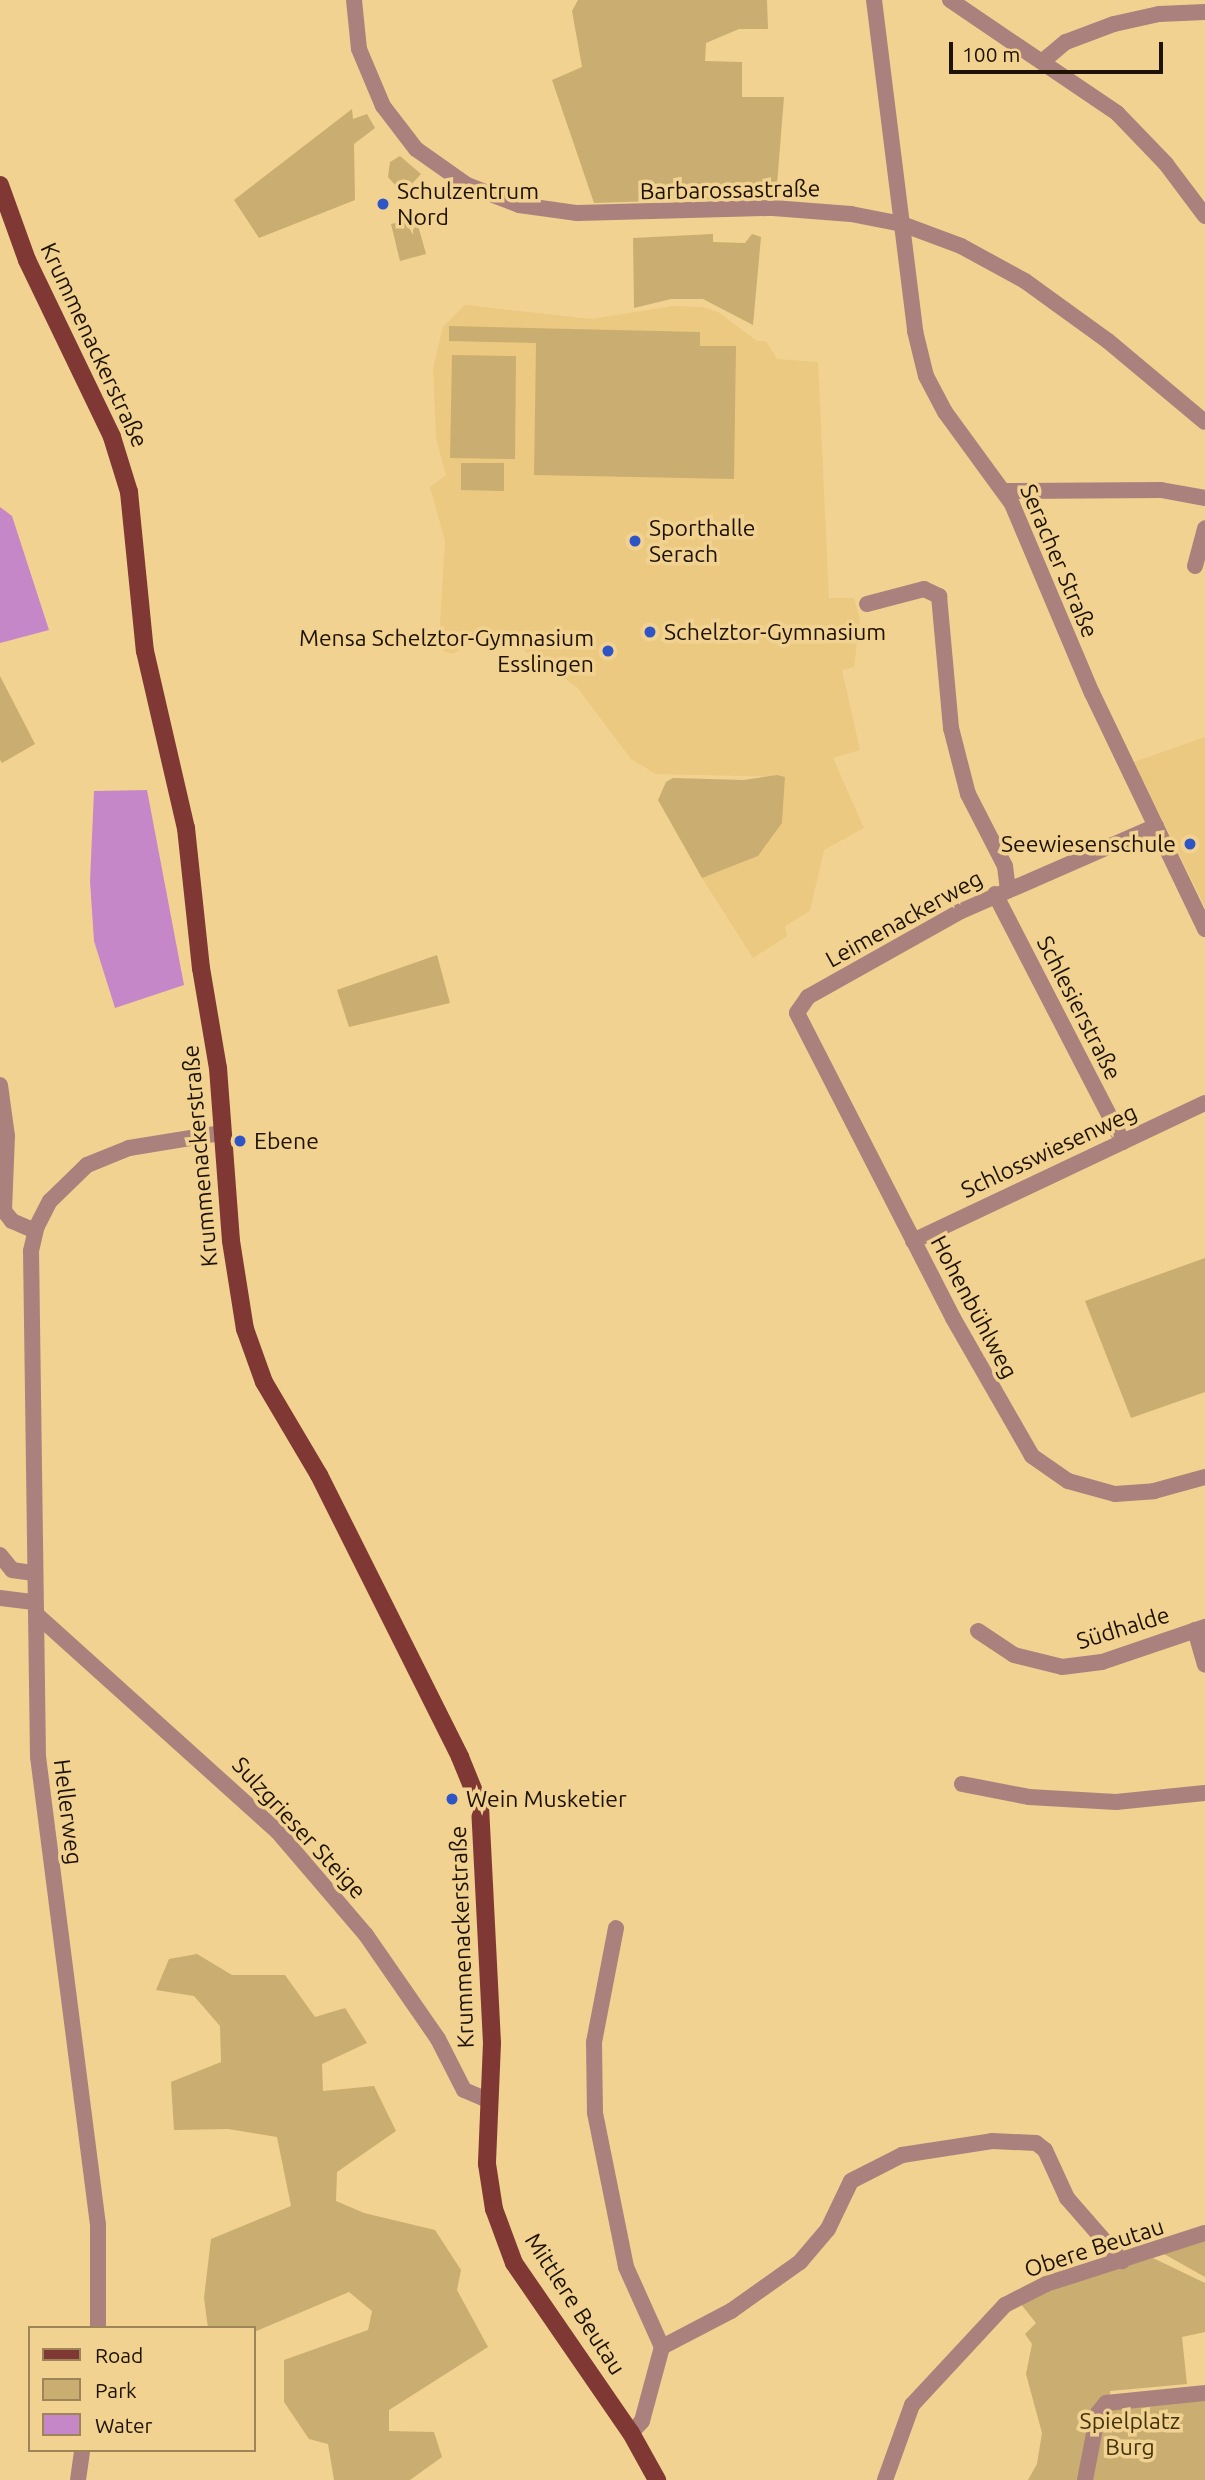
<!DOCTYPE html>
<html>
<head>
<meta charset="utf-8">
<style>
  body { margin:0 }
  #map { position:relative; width:1205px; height:2480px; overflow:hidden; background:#f1d291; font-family:Ubuntu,sans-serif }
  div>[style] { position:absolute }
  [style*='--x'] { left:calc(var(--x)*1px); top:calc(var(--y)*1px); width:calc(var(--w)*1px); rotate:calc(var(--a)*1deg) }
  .built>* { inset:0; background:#ecc980 }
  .green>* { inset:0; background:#caad70 }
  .water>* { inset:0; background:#c687c9 }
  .minor>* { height:16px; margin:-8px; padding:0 8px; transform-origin:8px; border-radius:8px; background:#ab817d }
  .major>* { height:18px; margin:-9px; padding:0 9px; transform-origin:9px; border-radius:9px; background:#7f3834 }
  .dots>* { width:19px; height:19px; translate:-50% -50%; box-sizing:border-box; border:4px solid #f1d291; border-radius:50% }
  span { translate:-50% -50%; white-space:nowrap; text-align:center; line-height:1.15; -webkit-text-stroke:7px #f1d291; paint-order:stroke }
  .street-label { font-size:23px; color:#1e1200 }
  .poi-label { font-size:23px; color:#1e1200 }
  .left { translate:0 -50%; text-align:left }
  .right { translate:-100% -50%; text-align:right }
  .park-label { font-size:23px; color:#43330b }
  .legend { position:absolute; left:28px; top:2326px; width:228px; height:126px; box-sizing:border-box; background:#f1d291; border:2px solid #9d8557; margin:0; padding:9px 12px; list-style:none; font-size:21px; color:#1e1200 }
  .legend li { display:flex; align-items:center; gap:14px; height:35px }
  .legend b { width:35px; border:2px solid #9d8557 }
  .scale { position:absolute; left:949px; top:42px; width:214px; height:32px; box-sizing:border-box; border:4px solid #1e1200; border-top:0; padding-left:9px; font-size:21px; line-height:24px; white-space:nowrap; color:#1e1200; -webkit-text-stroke:5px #f1d291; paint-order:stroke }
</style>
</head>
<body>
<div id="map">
  <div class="built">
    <div style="clip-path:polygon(465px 305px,592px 319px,672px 306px,702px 307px,718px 312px,757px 341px,766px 341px,777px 359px,818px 362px,829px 598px,854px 598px,860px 619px,854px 667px,842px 670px,860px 750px,833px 758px,864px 828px,824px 850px,810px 911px,785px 926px,787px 936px,753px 958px,702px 878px,758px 856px,782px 823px,785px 777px,656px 774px,631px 759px,577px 687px,507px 639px,484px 636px,453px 654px,443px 651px,440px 624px,445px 541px,430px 487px,446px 475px,436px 438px,433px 368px,443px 327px)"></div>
    <div style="clip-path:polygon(1205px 737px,1205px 907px,1134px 762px)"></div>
  </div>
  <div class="green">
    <div style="clip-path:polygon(578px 0,767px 0,768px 29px,739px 29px,706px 43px,705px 61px,742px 62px,742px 97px,784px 97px,776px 197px,594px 203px,552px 80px,582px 67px,572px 11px)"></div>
    <div style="clip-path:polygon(352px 109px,353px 119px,367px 114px,375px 128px,354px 144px,355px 200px,259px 238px,234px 200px)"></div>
    <div style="clip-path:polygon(400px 156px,421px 174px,408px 188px,397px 187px,388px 177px,390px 162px)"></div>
    <div style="clip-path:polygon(416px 218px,426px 254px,400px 261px,391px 224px)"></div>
    <div style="clip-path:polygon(713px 234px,713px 242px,745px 243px,752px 234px,761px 237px,753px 325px,703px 299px,671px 299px,634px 308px,633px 238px)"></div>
    <div style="clip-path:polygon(449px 326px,700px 332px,700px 346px,736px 346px,734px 479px,534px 475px,536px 343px,449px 341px)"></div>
    <div style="clip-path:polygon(452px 355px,516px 356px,515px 459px,450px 458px)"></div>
    <div style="clip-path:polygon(461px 463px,504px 463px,504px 491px,461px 490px)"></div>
    <div style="clip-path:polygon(0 676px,35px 744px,2px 763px,0 760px)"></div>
    <div style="clip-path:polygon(777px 775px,785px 777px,782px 823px,758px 856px,702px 878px,658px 800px,666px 782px,673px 778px,744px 780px)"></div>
    <div style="clip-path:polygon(437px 955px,450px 1003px,349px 1027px,337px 990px)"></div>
    <div style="clip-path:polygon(1205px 1258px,1205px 1392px,1131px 1418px,1085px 1301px)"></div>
    <div style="clip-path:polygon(197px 1954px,232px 1975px,285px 1975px,315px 2017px,345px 2008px,367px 2043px,322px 2064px,323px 2091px,374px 2086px,396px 2131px,337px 2172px,336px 2201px,364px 2213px,435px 2230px,461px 2270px,457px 2290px,488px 2347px,389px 2410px,389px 2431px,434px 2432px,442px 2457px,410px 2480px,334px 2480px,328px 2444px,309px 2439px,284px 2402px,284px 2360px,368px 2330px,372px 2311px,349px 2292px,254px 2332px,254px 2328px,208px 2328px,204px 2298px,211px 2239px,291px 2206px,277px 2137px,228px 2129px,174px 2130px,171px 2082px,221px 2062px,220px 2026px,194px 1996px,156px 1990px,169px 1959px)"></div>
    <div style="clip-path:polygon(1205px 2238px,1205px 2277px,1164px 2254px)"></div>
    <div style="clip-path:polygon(1153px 2258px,1205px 2283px,1205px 2332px,1182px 2337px,1187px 2384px,1110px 2391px,1111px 2407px,1205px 2397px,1205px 2480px,1028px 2480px,1037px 2464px,1042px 2433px,1026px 2374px,1032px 2344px,1025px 2334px,1036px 2323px,1020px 2303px,1049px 2289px)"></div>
  </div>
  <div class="water">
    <div style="clip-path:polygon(0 507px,12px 516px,49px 630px,0 643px)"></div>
    <div style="clip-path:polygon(147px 790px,184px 985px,115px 1008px,94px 941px,90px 881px,94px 791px)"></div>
  </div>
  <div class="minor">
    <div style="--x:354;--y:0;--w:49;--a:84.2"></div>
    <div style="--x:359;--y:49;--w:62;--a:67.2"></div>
    <div style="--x:383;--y:106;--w:54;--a:52.5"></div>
    <div style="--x:416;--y:149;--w:62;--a:35.2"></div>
    <div style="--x:467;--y:185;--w:56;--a:21"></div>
    <div style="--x:519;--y:205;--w:59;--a:7.9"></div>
    <div style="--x:577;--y:213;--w:196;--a:-1.5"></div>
    <div style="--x:773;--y:208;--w:78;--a:4.4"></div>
    <div style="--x:851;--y:214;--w:52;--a:11.1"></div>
    <div style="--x:902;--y:224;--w:63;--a:20.4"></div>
    <div style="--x:961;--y:246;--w:73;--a:28.7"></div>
    <div style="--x:1025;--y:281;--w:102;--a:35.9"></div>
    <div style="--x:1108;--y:341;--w:126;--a:39.9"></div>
    <div style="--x:874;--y:0;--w:334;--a:82.9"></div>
    <div style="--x:915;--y:331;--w:46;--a:76.3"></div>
    <div style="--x:926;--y:376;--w:41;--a:62.2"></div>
    <div style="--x:945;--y:412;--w:114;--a:53.9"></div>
    <div style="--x:1012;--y:504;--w:205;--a:67.1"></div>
    <div style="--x:1092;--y:693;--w:262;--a:64.4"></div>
    <div style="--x:950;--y:0;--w:202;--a:34.1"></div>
    <div style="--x:1117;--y:113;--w:71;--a:46.1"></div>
    <div style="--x:1166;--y:164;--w:65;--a:53.1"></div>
    <div style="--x:1043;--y:61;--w:30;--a:-40"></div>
    <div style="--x:1066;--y:42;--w:51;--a:-20.6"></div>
    <div style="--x:1114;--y:24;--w:46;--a:-12.5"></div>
    <div style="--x:1159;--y:14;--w:46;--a:-2.5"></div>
    <div style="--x:1005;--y:491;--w:156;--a:-0.4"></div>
    <div style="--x:1161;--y:490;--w:45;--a:10.3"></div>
    <div style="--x:1195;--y:566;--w:39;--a:-75"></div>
    <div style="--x:867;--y:604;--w:59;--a:-14.7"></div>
    <div style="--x:924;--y:589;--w:17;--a:25"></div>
    <div style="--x:939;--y:596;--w:133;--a:84.8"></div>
    <div style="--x:951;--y:728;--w:68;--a:75.6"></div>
    <div style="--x:968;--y:794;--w:81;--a:62.8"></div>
    <div style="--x:1005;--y:866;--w:23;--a:83"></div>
    <div style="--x:1156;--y:826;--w:213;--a:156.4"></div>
    <div style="--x:961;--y:911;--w:176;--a:150.7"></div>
    <div style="--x:808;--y:997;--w:19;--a:125"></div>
    <div style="--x:797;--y:1013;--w:343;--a:62.9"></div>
    <div style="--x:953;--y:1318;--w:159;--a:60.2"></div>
    <div style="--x:1032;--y:1456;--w:44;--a:34.8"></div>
    <div style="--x:1068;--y:1481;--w:49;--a:15.5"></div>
    <div style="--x:1115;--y:1494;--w:39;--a:-4"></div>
    <div style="--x:1154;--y:1491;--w:53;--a:-15.4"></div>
    <div style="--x:995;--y:894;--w:279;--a:62.7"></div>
    <div style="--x:0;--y:1085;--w:51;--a:82.2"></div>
    <div style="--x:7;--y:1136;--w:75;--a:92.3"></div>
    <div style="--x:4;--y:1211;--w:13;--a:51"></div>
    <div style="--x:12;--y:1221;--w:25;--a:23"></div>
    <div style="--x:913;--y:1241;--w:323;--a:-25.3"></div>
    <div style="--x:0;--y:1555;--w:19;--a:51"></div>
    <div style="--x:12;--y:1570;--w:22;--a:8"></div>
    <div style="--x:0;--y:1598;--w:34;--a:7"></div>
    <div style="--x:37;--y:1615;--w:324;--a:42"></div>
    <div style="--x:278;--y:1832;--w:135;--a:49.5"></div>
    <div style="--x:366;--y:1935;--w:126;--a:55.3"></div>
    <div style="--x:438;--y:2039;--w:57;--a:63"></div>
    <div style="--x:464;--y:2090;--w:28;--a:23"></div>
    <div style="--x:1195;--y:1630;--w:36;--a:74"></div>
    <div style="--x:978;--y:1631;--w:43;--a:33.7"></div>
    <div style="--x:1014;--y:1655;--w:49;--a:14"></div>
    <div style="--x:1062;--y:1667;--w:40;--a:-7.1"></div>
    <div style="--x:1102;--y:1662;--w:109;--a:-18.8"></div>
    <div style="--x:962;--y:1784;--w:68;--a:11"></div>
    <div style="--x:1029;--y:1797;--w:87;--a:3.3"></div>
    <div style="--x:1116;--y:1802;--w:89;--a:-5.8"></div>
    <div style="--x:616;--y:1928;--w:116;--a:100.9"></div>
    <div style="--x:594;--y:2042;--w:71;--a:89.2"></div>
    <div style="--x:595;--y:2113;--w:157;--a:78.6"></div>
    <div style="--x:626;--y:2267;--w:88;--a:65.8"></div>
    <div style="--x:98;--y:2328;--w:103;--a:-90"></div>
    <div style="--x:98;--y:2225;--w:472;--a:-97.3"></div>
    <div style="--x:38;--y:1757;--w:506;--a:-90.79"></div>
    <div style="--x:31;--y:1251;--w:26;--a:-77"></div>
    <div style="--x:37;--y:1226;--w:28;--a:-63"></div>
    <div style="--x:50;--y:1201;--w:52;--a:-44.2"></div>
    <div style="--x:87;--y:1165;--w:45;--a:-22"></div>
    <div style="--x:129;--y:1148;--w:94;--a:-9.2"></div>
    <div style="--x:631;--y:2433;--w:16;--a:-47"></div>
    <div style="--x:642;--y:2421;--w:77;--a:-74.9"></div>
    <div style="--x:662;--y:2347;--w:78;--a:-27.6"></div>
    <div style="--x:731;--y:2311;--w:85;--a:-35.4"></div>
    <div style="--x:800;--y:2262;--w:43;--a:-49.7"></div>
    <div style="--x:828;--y:2229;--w:53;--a:-64.4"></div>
    <div style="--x:851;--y:2181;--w:57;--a:-27"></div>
    <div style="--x:902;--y:2155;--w:91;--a:-8.8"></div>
    <div style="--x:992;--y:2141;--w:44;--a:2.6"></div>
    <div style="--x:1036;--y:2143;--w:11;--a:38"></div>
    <div style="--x:1045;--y:2150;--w:53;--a:65.4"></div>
    <div style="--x:1067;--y:2198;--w:84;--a:48.9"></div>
    <div style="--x:78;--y:2480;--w:30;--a:-82"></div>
    <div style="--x:885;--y:2480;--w:80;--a:-70.2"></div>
    <div style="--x:912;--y:2405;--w:137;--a:-47.1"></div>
    <div style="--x:1005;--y:2305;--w:46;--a:-27.1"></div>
    <div style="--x:1046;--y:2284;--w:167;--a:-17.8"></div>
    <div style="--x:1085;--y:2480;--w:68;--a:-79"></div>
    <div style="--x:1098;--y:2413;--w:13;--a:-51"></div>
    <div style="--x:1106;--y:2403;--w:100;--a:-5.8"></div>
  </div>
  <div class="major">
    <div style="--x:0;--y:185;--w:80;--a:70.2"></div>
    <div style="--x:27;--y:260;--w:196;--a:64.3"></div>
    <div style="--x:112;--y:437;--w:58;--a:72.8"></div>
    <div style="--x:129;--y:492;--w:160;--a:84.3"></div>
    <div style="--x:145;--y:651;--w:182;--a:77"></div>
    <div style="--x:186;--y:828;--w:141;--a:83.9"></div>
    <div style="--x:201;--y:968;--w:101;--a:80.4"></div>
    <div style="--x:218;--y:1068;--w:173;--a:85.7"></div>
    <div style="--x:231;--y:1241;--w:89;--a:81"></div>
    <div style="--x:245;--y:1329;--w:56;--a:70.3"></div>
    <div style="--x:264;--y:1382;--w:108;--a:59.4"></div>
    <div style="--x:319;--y:1475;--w:315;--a:63.4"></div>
    <div style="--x:460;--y:1757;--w:53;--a:67.8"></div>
    <div style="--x:480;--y:1806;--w:237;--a:87.1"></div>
    <div style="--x:492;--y:2043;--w:121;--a:92.4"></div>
    <div style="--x:487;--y:2164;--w:46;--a:81.2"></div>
    <div style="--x:494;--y:2209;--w:58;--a:69.7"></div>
    <div style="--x:514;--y:2263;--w:206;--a:55.5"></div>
    <div style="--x:631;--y:2433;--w:54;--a:61"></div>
  </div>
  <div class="dots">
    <div style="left:383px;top:204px;background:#2d55c5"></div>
    <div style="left:635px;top:541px;background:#2d55c5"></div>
    <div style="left:650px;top:632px;background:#2d55c5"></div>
    <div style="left:608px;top:651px;background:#2d55c5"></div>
    <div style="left:1190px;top:844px;background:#2d55c5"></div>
    <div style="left:240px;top:1141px;background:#2d55c5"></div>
    <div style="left:452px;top:1799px;background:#2d55c5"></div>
  </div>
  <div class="street-label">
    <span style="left:730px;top:190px;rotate:-1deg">Barbarossastraße</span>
    <span style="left:94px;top:345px;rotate:65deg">Krummenackerstraße</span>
    <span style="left:1059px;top:561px;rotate:67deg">Seracher Straße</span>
    <span style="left:904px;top:919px;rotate:-29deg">Leimenackerweg</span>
    <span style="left:1079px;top:1008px;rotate:63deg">Schlesierstraße</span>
    <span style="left:1049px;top:1151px;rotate:-25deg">Schlosswiesenweg</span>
    <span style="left:200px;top:1156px;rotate:-95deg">Krummenackerstraße</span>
    <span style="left:974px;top:1307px;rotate:62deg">Hohenbühlweg</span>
    <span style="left:1123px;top:1628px;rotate:-17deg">Südhalde</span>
    <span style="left:68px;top:1812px;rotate:83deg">Hellerweg</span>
    <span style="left:299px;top:1828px;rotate:47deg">Sulzgrieser Steige</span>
    <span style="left:462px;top:1937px;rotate:-92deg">Krummenackerstraße</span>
    <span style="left:1094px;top:2248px;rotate:-18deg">Obere Beutau</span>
    <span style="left:575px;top:2304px;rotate:57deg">Mittlere Beutau</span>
  </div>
  <div class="poi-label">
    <span class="left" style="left:397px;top:204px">Schulzentrum<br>Nord</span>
    <span class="left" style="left:649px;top:541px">Sporthalle<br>Serach</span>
    <span class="left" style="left:664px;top:632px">Schelztor-Gymnasium</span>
    <span class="right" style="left:594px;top:651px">Mensa Schelztor-Gymnasium<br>Esslingen</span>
    <span class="right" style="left:1176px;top:844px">Seewiesenschule</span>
    <span class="left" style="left:254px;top:1141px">Ebene</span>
    <span class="left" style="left:466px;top:1799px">Wein Musketier</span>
  </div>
  <div class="park-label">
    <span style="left:1130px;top:2434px">Spielplatz<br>Burg</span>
  </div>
  <ul class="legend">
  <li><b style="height:9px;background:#7f3834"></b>Road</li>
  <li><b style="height:19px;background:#caad70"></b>Park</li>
  <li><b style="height:19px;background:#c687c9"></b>Water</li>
  </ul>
  <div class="scale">100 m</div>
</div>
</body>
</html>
